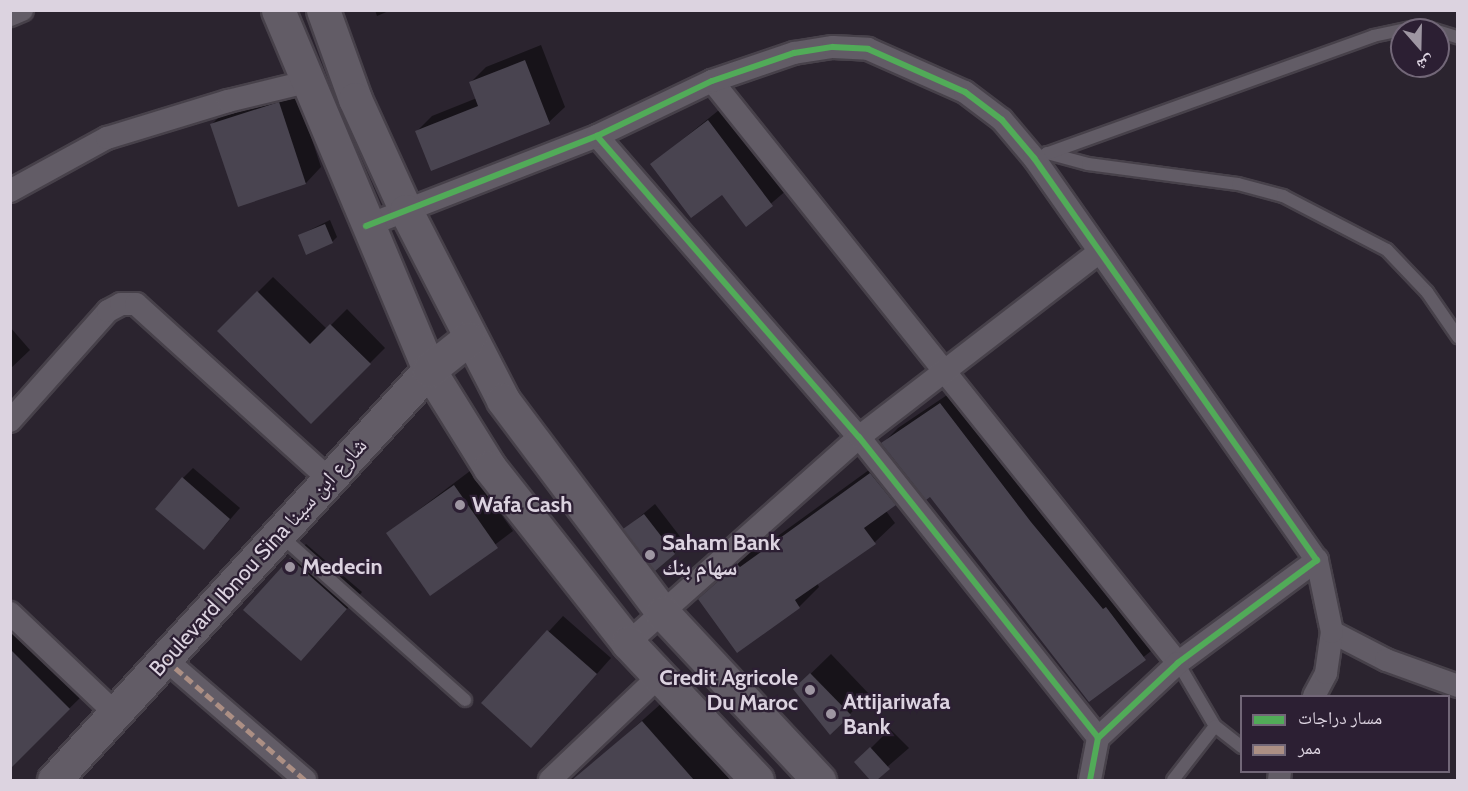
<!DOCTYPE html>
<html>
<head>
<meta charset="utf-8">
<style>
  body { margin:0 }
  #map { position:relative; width:1468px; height:791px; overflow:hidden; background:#2b242f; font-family:Cabin,"Noto Naskh Arabic",sans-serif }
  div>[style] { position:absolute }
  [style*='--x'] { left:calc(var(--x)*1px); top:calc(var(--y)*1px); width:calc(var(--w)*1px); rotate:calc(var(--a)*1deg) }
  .shadow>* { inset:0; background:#0007 }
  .building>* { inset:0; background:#494450 }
  .roads { filter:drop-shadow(2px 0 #47414a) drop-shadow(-2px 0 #47414a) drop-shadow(0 2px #47414a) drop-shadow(0 -2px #47414a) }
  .lane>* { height:12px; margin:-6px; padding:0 6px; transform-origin:6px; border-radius:6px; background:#625c66 }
  .street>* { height:22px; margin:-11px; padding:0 11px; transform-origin:11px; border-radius:11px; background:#625c66 }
  .secondary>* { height:33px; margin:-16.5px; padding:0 16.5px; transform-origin:16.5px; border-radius:16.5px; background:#625c66 }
  .quiet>* { height:4.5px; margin-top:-2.25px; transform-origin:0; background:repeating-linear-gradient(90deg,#ac8f84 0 9px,transparent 0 13.5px) }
  .cycleway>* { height:6px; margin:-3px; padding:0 3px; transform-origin:3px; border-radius:3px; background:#51ab58 }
  .dots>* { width:16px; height:16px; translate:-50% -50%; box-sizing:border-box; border:3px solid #2c1f33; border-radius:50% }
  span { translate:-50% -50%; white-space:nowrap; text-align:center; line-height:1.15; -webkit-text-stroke:4.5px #2c1f33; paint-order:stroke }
  .poi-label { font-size:22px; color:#dcd3e0; font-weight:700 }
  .left { translate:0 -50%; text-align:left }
  .right { translate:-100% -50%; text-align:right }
  .street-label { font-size:22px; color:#dcd3e0 }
  .frame { position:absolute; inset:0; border:12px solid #dcd3e0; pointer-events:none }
  .legend { position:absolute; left:1240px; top:695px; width:210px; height:78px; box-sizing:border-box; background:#2c1f33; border:2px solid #726778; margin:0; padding:8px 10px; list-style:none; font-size:18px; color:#dcd3e0 }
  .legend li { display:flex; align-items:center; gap:12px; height:30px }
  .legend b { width:30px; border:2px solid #726778 }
  .north { position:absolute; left:1390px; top:18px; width:60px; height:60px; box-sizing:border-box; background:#2c1f33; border:2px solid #726778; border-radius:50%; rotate:160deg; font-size:16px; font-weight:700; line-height:24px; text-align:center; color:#dcd3e0 }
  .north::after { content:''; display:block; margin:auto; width:21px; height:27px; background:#9e96a2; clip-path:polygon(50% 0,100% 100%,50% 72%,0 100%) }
</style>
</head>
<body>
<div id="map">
  <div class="shadow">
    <div style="clip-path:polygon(375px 10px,391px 10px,377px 16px)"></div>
    <div style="clip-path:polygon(541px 45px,565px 107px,549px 122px,432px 169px,417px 131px,432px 116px,477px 98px,470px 83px,486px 67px)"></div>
    <div style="clip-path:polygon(295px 88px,321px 167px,306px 183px,239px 205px,212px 124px,227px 109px)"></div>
    <div style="clip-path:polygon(724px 106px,788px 189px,746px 225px,722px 192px,652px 164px)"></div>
    <div style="clip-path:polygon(330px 220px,337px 237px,332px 242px,300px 235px)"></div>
    <div style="clip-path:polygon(273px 277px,327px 329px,347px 309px,385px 348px,311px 422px,219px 331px)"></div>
    <div style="clip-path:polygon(10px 327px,30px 350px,10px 369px)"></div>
    <div style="clip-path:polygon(956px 389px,1161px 643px,1090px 700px,931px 494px,915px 484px,886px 511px,895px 523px,875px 542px,817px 583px,819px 587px,799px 607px,737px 651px,700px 599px,754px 548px,760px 549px,891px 454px,883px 443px,898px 428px)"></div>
    <div style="clip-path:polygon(193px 468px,240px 508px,214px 538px,183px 478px)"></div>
    <div style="clip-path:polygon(470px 471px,513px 531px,431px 593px,388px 533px)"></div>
    <div style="clip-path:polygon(655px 504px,685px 543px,674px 553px,625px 529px)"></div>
    <div style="clip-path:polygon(306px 544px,362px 592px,316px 644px,291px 559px)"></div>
    <div style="clip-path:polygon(10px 616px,89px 689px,10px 767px)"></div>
    <div style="clip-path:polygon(563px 616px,611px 658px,547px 730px,483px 703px)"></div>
    <div style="clip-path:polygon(831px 654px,869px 694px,850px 714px,795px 689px)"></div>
    <div style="clip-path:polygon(663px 702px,730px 780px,590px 780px,583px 773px)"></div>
    <div style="clip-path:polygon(890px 729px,909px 748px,872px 780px,856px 763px)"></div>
  </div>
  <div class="building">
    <div style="clip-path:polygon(525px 60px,550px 124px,431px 171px,415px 131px,478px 106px,469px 82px)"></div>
    <div style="clip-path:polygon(279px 102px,306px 184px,238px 207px,210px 124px)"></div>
    <div style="clip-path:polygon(708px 120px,773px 206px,746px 227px,722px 195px,691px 218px,650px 164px)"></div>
    <div style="clip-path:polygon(325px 224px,333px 243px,306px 255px,298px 235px)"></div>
    <div style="clip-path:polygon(257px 291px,310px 344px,330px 324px,371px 364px,311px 424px,217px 331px)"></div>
    <div style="clip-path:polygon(940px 403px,1031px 522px,1103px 609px,1106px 607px,1146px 660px,1089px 702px,930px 497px,926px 500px,881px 443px)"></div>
    <div style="clip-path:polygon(870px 473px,896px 505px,864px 528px,876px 544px,795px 600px,800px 608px,737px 653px,698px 599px,733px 568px,737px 564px,740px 567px)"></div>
    <div style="clip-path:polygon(182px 477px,230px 519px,204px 550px,155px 509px)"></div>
    <div style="clip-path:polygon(454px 485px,498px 548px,430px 596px,386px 533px)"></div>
    <div style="clip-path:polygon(644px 514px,675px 554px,655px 571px,623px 529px)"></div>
    <div style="clip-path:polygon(290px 558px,347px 609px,301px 661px,243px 610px)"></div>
    <div style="clip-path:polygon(547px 630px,597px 674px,531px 748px,481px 703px)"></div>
    <div style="clip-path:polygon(10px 649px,70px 709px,10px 769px)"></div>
    <div style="clip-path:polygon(810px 673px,851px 715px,830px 735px,793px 689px)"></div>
    <div style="clip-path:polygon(642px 721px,694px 780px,572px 780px)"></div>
    <div style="clip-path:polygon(870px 747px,890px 769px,877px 780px,870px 780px,854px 762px)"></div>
  </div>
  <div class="roads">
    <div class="lane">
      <div style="--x:1047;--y:153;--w:42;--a:15"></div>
      <div style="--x:1088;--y:164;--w:151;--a:7.6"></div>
      <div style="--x:1238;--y:184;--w:47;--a:14.9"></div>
      <div style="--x:1283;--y:196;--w:117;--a:27.4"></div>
      <div style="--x:1387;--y:250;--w:58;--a:46.4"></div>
      <div style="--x:1427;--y:292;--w:55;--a:55.4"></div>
      <div style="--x:1046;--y:154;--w:348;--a:-19.8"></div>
      <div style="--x:1373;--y:36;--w:49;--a:-11.8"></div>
      <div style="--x:1421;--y:26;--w:39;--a:17"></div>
      <div style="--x:280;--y:535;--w:248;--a:41.7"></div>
      <div style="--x:1178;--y:663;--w:73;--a:59.6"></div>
      <div style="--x:1215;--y:726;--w:34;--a:38"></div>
      <div style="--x:1173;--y:780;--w:68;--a:-52.1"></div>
    </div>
    <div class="street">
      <div style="--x:10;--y:15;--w:13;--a:-23"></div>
      <div style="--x:712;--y:81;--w:746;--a:51.32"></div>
      <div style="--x:597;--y:136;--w:399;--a:49"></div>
      <div style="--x:859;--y:437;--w:384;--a:51.5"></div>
      <div style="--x:10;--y:191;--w:111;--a:-28.7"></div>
      <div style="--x:107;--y:138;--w:127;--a:-17"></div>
      <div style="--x:228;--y:101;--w:80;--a:-13.7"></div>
      <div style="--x:366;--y:226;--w:248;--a:-21.3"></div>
      <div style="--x:597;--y:136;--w:127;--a:-25.6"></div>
      <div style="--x:712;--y:81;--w:87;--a:-18.9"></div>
      <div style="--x:794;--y:53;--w:39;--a:-9"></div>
      <div style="--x:833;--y:47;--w:35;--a:3"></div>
      <div style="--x:868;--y:49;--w:106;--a:23.9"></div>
      <div style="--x:965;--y:92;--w:46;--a:37.1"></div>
      <div style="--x:1002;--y:120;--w:50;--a:49.9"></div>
      <div style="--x:1034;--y:158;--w:492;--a:54.9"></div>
      <div style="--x:1317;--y:560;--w:173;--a:143.5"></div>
      <div style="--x:1178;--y:663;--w:110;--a:136.8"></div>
      <div style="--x:1098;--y:738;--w:43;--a:100.8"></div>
      <div style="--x:10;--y:421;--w:147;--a:-48.3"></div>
      <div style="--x:108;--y:311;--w:15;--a:-28"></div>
      <div style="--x:121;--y:304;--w:15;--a:0"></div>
      <div style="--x:136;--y:304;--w:261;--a:42.2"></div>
      <div style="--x:10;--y:613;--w:145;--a:43.6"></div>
      <div style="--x:1332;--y:632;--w:61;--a:27.4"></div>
      <div style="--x:1386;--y:660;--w:77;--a:19.9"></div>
      <div style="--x:628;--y:643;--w:310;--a:-41.7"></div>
      <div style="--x:859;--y:437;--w:302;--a:-37.6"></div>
      <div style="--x:165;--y:659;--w:185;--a:40.8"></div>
      <div style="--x:1314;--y:696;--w:26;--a:-62"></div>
      <div style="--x:1326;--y:673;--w:41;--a:-81.7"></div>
      <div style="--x:1332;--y:632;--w:74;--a:-101.8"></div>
      <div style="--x:550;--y:780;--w:149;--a:-43.6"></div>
      <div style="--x:1279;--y:780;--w:8;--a:-83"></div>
    </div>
    <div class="secondary">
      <div style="--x:278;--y:10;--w:390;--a:67.2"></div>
      <div style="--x:429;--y:370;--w:115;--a:58.1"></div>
      <div style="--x:490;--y:468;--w:223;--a:51.7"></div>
      <div style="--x:628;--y:643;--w:188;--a:46.7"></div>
      <div style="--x:323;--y:10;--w:95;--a:70.2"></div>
      <div style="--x:355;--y:99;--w:123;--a:65.5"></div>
      <div style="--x:406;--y:211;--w:212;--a:62.8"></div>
      <div style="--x:503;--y:400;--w:266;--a:53.1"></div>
      <div style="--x:663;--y:613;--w:229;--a:47"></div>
      <div style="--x:54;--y:780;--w:556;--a:-47.55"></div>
      <div style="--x:429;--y:370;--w:50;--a:-38.5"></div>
    </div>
  </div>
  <div class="quiet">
    <div style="--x:165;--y:659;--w:185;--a:40.8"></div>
  </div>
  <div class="cycleway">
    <div style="--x:597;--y:136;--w:399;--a:49"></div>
    <div style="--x:859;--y:437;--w:384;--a:51.5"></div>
    <div style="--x:366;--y:226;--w:248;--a:-21.3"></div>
    <div style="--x:597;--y:136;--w:127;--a:-25.6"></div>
    <div style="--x:712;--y:81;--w:87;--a:-18.9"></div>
    <div style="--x:794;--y:53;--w:39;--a:-9"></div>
    <div style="--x:833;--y:47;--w:35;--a:3"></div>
    <div style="--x:868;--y:49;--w:106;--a:23.9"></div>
    <div style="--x:965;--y:92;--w:46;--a:37.1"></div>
    <div style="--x:1002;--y:120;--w:50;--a:49.9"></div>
    <div style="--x:1034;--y:158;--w:492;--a:54.9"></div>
    <div style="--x:1317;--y:560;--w:173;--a:143.5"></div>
    <div style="--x:1178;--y:663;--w:110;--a:136.8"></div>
    <div style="--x:1098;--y:738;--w:43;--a:100.8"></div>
  </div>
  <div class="dots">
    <div style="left:460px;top:505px;background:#9e96a2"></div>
    <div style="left:650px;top:555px;background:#9e96a2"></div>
    <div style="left:290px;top:567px;background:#9e96a2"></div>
    <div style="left:810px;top:690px;background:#9e96a2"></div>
    <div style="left:831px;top:714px;background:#9e96a2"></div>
  </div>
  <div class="poi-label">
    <span class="left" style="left:472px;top:505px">Wafa Cash</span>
    <span class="left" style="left:662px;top:555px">Saham Bank<br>سهام بنك</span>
    <span class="left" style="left:302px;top:567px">Medecin</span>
    <span class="right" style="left:798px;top:690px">Credit Agricole<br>Du Maroc</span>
    <span class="left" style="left:843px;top:714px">Attijariwafa<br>Bank</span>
  </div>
  <div class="street-label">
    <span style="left:258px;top:557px;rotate:-48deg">Boulevard Ibnou Sina شارع ابن سينا</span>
  </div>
  <div class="frame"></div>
  <ul class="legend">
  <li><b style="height:8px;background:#51ab58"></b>مسار دراجات</li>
  <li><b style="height:8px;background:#ac8f84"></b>ممر</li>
  </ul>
  <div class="north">ش</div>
</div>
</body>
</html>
